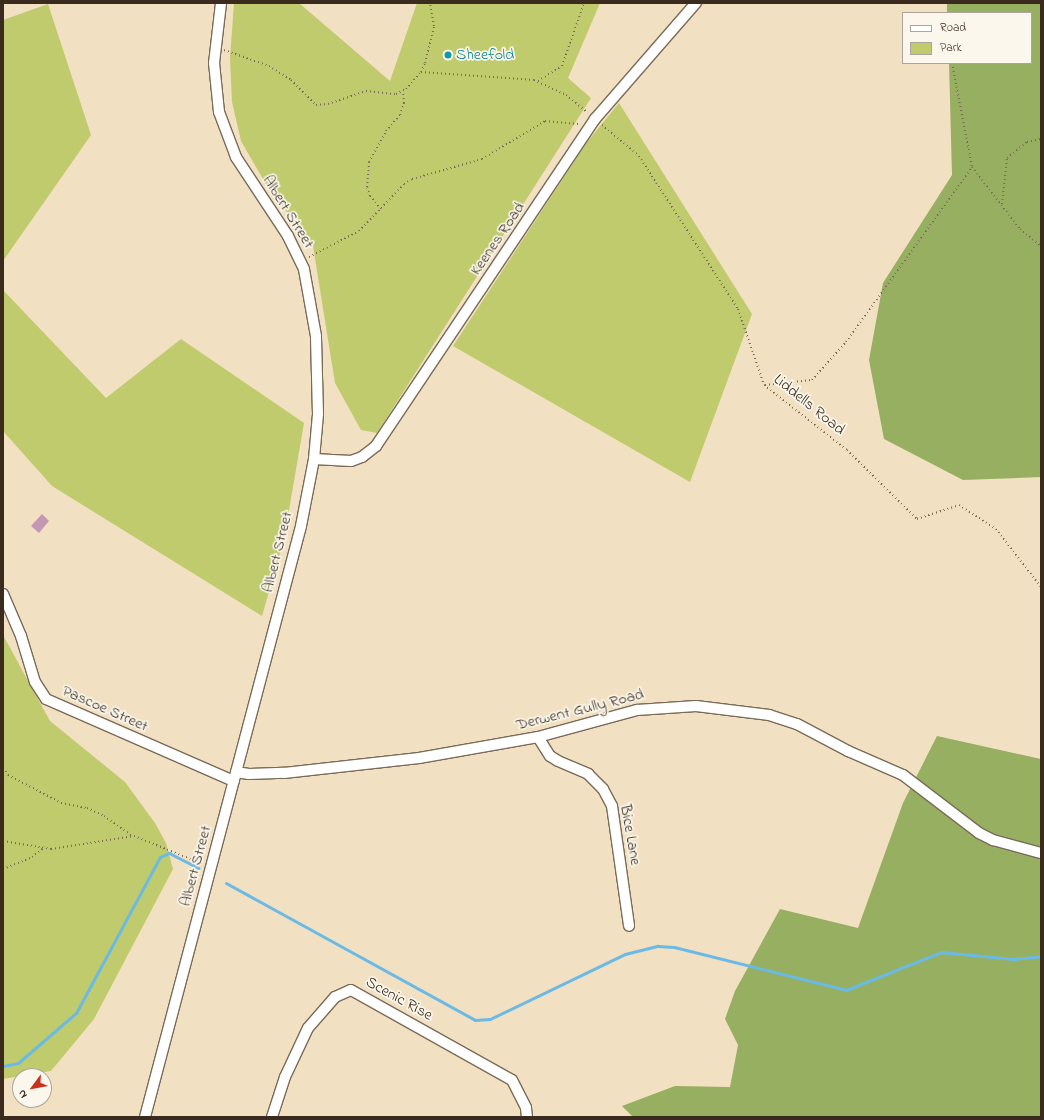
<!DOCTYPE html>
<html>
<head>
<meta charset="utf-8">
<style>
  body { margin:0 }
  #map { position:relative; width:1044px; height:1120px; overflow:hidden; background:#f2e0c2; font-family:"Indie Flower",sans-serif }
  div>[style] { position:absolute }
  [style*='--x'] { left:calc(var(--x)*1px); top:calc(var(--y)*1px); width:calc(var(--w)*1px); rotate:calc(var(--a)*1deg) }
  .green>* { inset:0; background:#bfcb6c }
  .forest>* { inset:0; background:#97af60 }
  .stream>* { height:3px; margin:-1.5px; padding:0 1.5px; transform-origin:1.5px; border-radius:1.5px; background:#6abae5 }
  .building>* { inset:0; background:#c497b4 }
  .path>* { height:2px; margin-top:-1px; transform-origin:0; background:repeating-linear-gradient(90deg,#7b6a57 0 1px,transparent 0 4px) }
  .roads { filter:drop-shadow(1px 0 #7b6a57) drop-shadow(-1px 0 #7b6a57) drop-shadow(0 1px #7b6a57) drop-shadow(0 -1px #7b6a57) }
  .minor>* { height:10px; margin:-5px; padding:0 5px; transform-origin:5px; border-radius:5px; background:#fff }
  .dots>* { width:11px; height:11px; translate:-50% -50%; box-sizing:border-box; border:2px solid #fbf7ec; border-radius:50% }
  span { translate:-50% -50%; white-space:nowrap; text-align:center; line-height:1.15; -webkit-text-stroke:3.5px #fbf7ec; paint-order:stroke }
  .culture-label { font-size:16px; color:#0d838f }
  .left { translate:0 -50%; text-align:left }
  .street-label { font-size:16px; color:#3b2a1e }
  .frame { position:absolute; inset:0; border:4px solid #3b2a1e; pointer-events:none }
  .legend { position:absolute; left:902px; top:12px; width:130px; height:52px; box-sizing:border-box; background:#fbf7ec; border:1px solid #aea59a; margin:0; padding:5px 7px; list-style:none; font-size:12px; color:#3b2a1e }
  .legend li { display:flex; align-items:center; gap:8px; height:20px }
  .legend b { width:20px; border:1px solid #aea59a }
  .north { position:absolute; left:12px; top:1068px; width:40px; height:40px; box-sizing:border-box; background:#fbf7ec; border:1px solid #aea59a; border-radius:50%; rotate:238deg; font-size:11px; font-weight:700; line-height:16px; text-align:center; color:#3b2a1e }
  .north::after { content:''; display:block; margin:auto; width:14px; height:18px; background:#c8321e; clip-path:polygon(50% 0,100% 100%,50% 72%,0 100%) }
</style>
</head>
<body>
<div id="map">
  <div class="green">
    <div style="clip-path:polygon(234px 3px,299px 3px,390px 81px,417px 3px,600px 3px,568px 78px,591px 98px,377px 433px,361px 430px,335px 383px,313px 246px,267px 186px,241px 141px,232px 102px,230px 58px)"></div>
    <div style="clip-path:polygon(48px 4px,91px 135px,3px 261px,3px 20px)"></div>
    <div style="clip-path:polygon(619px 103px,752px 314px,690px 482px,453px 346px,587px 142px)"></div>
    <div style="clip-path:polygon(3px 290px,106px 398px,181px 339px,304px 423px,284px 539px,262px 616px,52px 486px,3px 431px)"></div>
    <div style="clip-path:polygon(3px 635px,50px 721px,125px 782px,155px 823px,166px 843px,173px 869px,94px 1019px,51px 1071px,3px 1079px)"></div>
  </div>
  <div class="forest">
    <div style="clip-path:polygon(947px 3px,1041px 3px,1041px 477px,963px 480px,884px 439px,869px 360px,883px 283px,952px 175px,949px 63px,1031px 63px,1031px 13px,947px 13px)"></div>
    <div style="clip-path:polygon(937px 736px,1041px 759px,1041px 1117px,633px 1117px,622px 1106px,675px 1086px,730px 1087px,738px 1045px,725px 1019px,735px 991px,780px 909px,858px 928px,903px 803px)"></div>
  </div>
  <div class="stream">
    <div style="--x:226;--y:883;--w:284;--a:28.8"></div>
    <div style="--x:475;--y:1020;--w:15;--a:-4"></div>
    <div style="--x:490;--y:1019;--w:150;--a:-25.7"></div>
    <div style="--x:625;--y:954;--w:34;--a:-14"></div>
    <div style="--x:658;--y:946;--w:16;--a:4"></div>
    <div style="--x:674;--y:947;--w:177;--a:14"></div>
    <div style="--x:846;--y:990;--w:102;--a:-21.8"></div>
    <div style="--x:941;--y:952;--w:73;--a:5.5"></div>
    <div style="--x:1014;--y:959;--w:27;--a:-6"></div>
    <div style="--x:3;--y:1066;--w:15;--a:-11"></div>
    <div style="--x:18;--y:1063;--w:77;--a:-40.8"></div>
    <div style="--x:76;--y:1013;--w:177;--a:-61.7"></div>
    <div style="--x:160;--y:857;--w:10;--a:-24"></div>
    <div style="--x:169;--y:853;--w:33;--a:27"></div>
  </div>
  <div class="building">
    <div style="clip-path:polygon(42px 514px,49px 521px,39px 533px,31px 526px)"></div>
  </div>
  <div class="path">
    <div style="--x:224;--y:50;--w:48;--a:19.6"></div>
    <div style="--x:269;--y:66;--w:26;--a:32"></div>
    <div style="--x:291;--y:80;--w:35;--a:45"></div>
    <div style="--x:316;--y:105;--w:12;--a:-5"></div>
    <div style="--x:328;--y:104;--w:40;--a:-18.9"></div>
    <div style="--x:366;--y:91;--w:30;--a:6"></div>
    <div style="--x:396;--y:94;--w:11;--a:-27"></div>
    <div style="--x:406;--y:89;--w:23;--a:-49"></div>
    <div style="--x:421;--y:72;--w:10;--a:-66"></div>
    <div style="--x:425;--y:63;--w:38;--a:-76"></div>
    <div style="--x:434;--y:26;--w:23;--a:-100"></div>
    <div style="--x:952;--y:63;--w:106;--a:79.1"></div>
    <div style="--x:972;--y:167;--w:78;--a:52.3"></div>
    <div style="--x:1020;--y:229;--w:27;--a:39"></div>
    <div style="--x:421;--y:72;--w:113;--a:4"></div>
    <div style="--x:534;--y:80;--w:35;--a:25"></div>
    <div style="--x:566;--y:95;--w:28;--a:39"></div>
    <div style="--x:538;--y:81;--w:28;--a:-32"></div>
    <div style="--x:562;--y:66;--w:67;--a:-70.8"></div>
    <div style="--x:602;--y:125;--w:48;--a:40"></div>
    <div style="--x:639;--y:156;--w:182;--a:57.1"></div>
    <div style="--x:738;--y:309;--w:80;--a:71.1"></div>
    <div style="--x:764;--y:385;--w:105;--a:38.1"></div>
    <div style="--x:847;--y:450;--w:98;--a:44.6"></div>
    <div style="--x:917;--y:519;--w:44;--a:-18.4"></div>
    <div style="--x:959;--y:505;--w:44;--a:33"></div>
    <div style="--x:996;--y:529;--w:73;--a:52.2"></div>
    <div style="--x:1002;--y:204;--w:46;--a:-83.8"></div>
    <div style="--x:1007;--y:158;--w:26;--a:-39"></div>
    <div style="--x:1027;--y:142;--w:14;--a:-12"></div>
    <div style="--x:381;--y:209;--w:17;--a:-130"></div>
    <div style="--x:370;--y:196;--w:9;--a:-108"></div>
    <div style="--x:367;--y:187;--w:25;--a:-85"></div>
    <div style="--x:369;--y:162;--w:35;--a:-61"></div>
    <div style="--x:386;--y:131;--w:21;--a:-49"></div>
    <div style="--x:400;--y:115;--w:13;--a:-72"></div>
    <div style="--x:404;--y:103;--w:11;--a:-95"></div>
    <div style="--x:309;--y:257;--w:56;--a:-27.5"></div>
    <div style="--x:359;--y:231;--w:65;--a:-46.2"></div>
    <div style="--x:404;--y:184;--w:9;--a:-32"></div>
    <div style="--x:412;--y:179;--w:73;--a:-15.9"></div>
    <div style="--x:482;--y:159;--w:74;--a:-31.1"></div>
    <div style="--x:545;--y:121;--w:36;--a:5"></div>
    <div style="--x:765;--y:385;--w:47;--a:-6.1"></div>
    <div style="--x:812;--y:380;--w:51;--a:-48.2"></div>
    <div style="--x:846;--y:342;--w:216;--a:-54.2"></div>
    <div style="--x:3;--y:768;--w:9;--a:54"></div>
    <div style="--x:8;--y:775;--w:60;--a:27.8"></div>
    <div style="--x:61;--y:803;--w:26;--a:11"></div>
    <div style="--x:87;--y:808;--w:19;--a:25"></div>
    <div style="--x:104;--y:816;--w:35;--a:35"></div>
    <div style="--x:3;--y:841;--w:49;--a:9.5"></div>
    <div style="--x:51;--y:849;--w:84;--a:-8.9"></div>
    <div style="--x:134;--y:836;--w:74;--a:22.1"></div>
    <div style="--x:3;--y:869;--w:31;--a:-22"></div>
    <div style="--x:32;--y:857;--w:16;--a:-38"></div>
  </div>
  <div class="roads">
    <div class="minor">
      <div style="--x:314;--y:459;--w:37;--a:3"></div>
      <div style="--x:351;--y:461;--w:12;--a:-20"></div>
      <div style="--x:362;--y:457;--w:18;--a:-38"></div>
      <div style="--x:376;--y:446;--w:394;--a:-56.2"></div>
      <div style="--x:595;--y:119;--w:154;--a:-49"></div>
      <div style="--x:3;--y:594;--w:46;--a:66.8"></div>
      <div style="--x:21;--y:636;--w:48;--a:73.1"></div>
      <div style="--x:35;--y:682;--w:20;--a:57"></div>
      <div style="--x:46;--y:699;--w:205;--a:23.6"></div>
      <div style="--x:538;--y:737;--w:22;--a:58"></div>
      <div style="--x:550;--y:756;--w:9;--a:32"></div>
      <div style="--x:558;--y:761;--w:33;--a:23"></div>
      <div style="--x:588;--y:774;--w:21;--a:45"></div>
      <div style="--x:603;--y:789;--w:19;--a:62"></div>
      <div style="--x:612;--y:806;--w:121;--a:81.9"></div>
      <div style="--x:236;--y:772;--w:13;--a:9"></div>
      <div style="--x:249;--y:774;--w:35;--a:-2"></div>
      <div style="--x:284;--y:773;--w:136;--a:-6.3"></div>
      <div style="--x:419;--y:758;--w:121;--a:-10"></div>
      <div style="--x:538;--y:737;--w:103;--a:-15.3"></div>
      <div style="--x:637;--y:710;--w:59;--a:-3.9"></div>
      <div style="--x:696;--y:706;--w:74;--a:7"></div>
      <div style="--x:769;--y:715;--w:29;--a:18"></div>
      <div style="--x:797;--y:724;--w:58;--a:27.9"></div>
      <div style="--x:848;--y:751;--w:60;--a:23.6"></div>
      <div style="--x:903;--y:775;--w:96;--a:37.3"></div>
      <div style="--x:979;--y:833;--w:16;--a:27"></div>
      <div style="--x:993;--y:840;--w:50;--a:15.2"></div>
      <div style="--x:145;--y:1117;--w:611;--a:-75.21"></div>
      <div style="--x:301;--y:526;--w:68;--a:-79"></div>
      <div style="--x:314;--y:459;--w:45;--a:-84.9"></div>
      <div style="--x:318;--y:414;--w:78;--a:-91.5"></div>
      <div style="--x:316;--y:336;--w:68;--a:-100.2"></div>
      <div style="--x:304;--y:269;--w:37;--a:-116"></div>
      <div style="--x:288;--y:236;--w:95;--a:-123.4"></div>
      <div style="--x:236;--y:157;--w:48;--a:-110.7"></div>
      <div style="--x:219;--y:112;--w:49;--a:-95.8"></div>
      <div style="--x:214;--y:63;--w:60;--a:-83.3"></div>
      <div style="--x:272;--y:1117;--w:42;--a:-72"></div>
      <div style="--x:285;--y:1077;--w:54;--a:-64.9"></div>
      <div style="--x:308;--y:1028;--w:41;--a:-48.9"></div>
      <div style="--x:335;--y:997;--w:17;--a:-24"></div>
      <div style="--x:351;--y:990;--w:184;--a:29.2"></div>
      <div style="--x:512;--y:1080;--w:31;--a:63"></div>
      <div style="--x:526;--y:1108;--w:9;--a:84"></div>
    </div>
  </div>
  <div class="dots">
    <div style="left:448px;top:55px;background:#0f9aa8"></div>
  </div>
  <div class="culture-label">
    <span class="left" style="left:456px;top:55px">Sheefold</span>
  </div>
  <div class="street-label">
    <span style="left:288px;top:212px;rotate:58deg">Albert Street</span>
    <span style="left:498px;top:239px;rotate:-56deg">Keenes Road</span>
    <span style="left:809px;top:405px;rotate:39deg">Liddells Road</span>
    <span style="left:278px;top:552px;rotate:-76deg">Albert Street</span>
    <span style="left:105px;top:709px;rotate:24deg">Pascoe Street</span>
    <span style="left:580px;top:710px;rotate:-14deg">Derwent Gully Road</span>
    <span style="left:630px;top:835px;rotate:80deg">Bice Lane</span>
    <span style="left:196px;top:866px;rotate:-75deg">Albert Street</span>
    <span style="left:399px;top:999px;rotate:29deg">Scenic Rise</span>
  </div>
  <div class="frame"></div>
  <ul class="legend">
  <li><b style="height:5px;background:#fff"></b>Road</li>
  <li><b style="height:11px;background:#bfcb6c"></b>Park</li>
  </ul>
  <div class="north">N</div>
</div>
</body>
</html>
